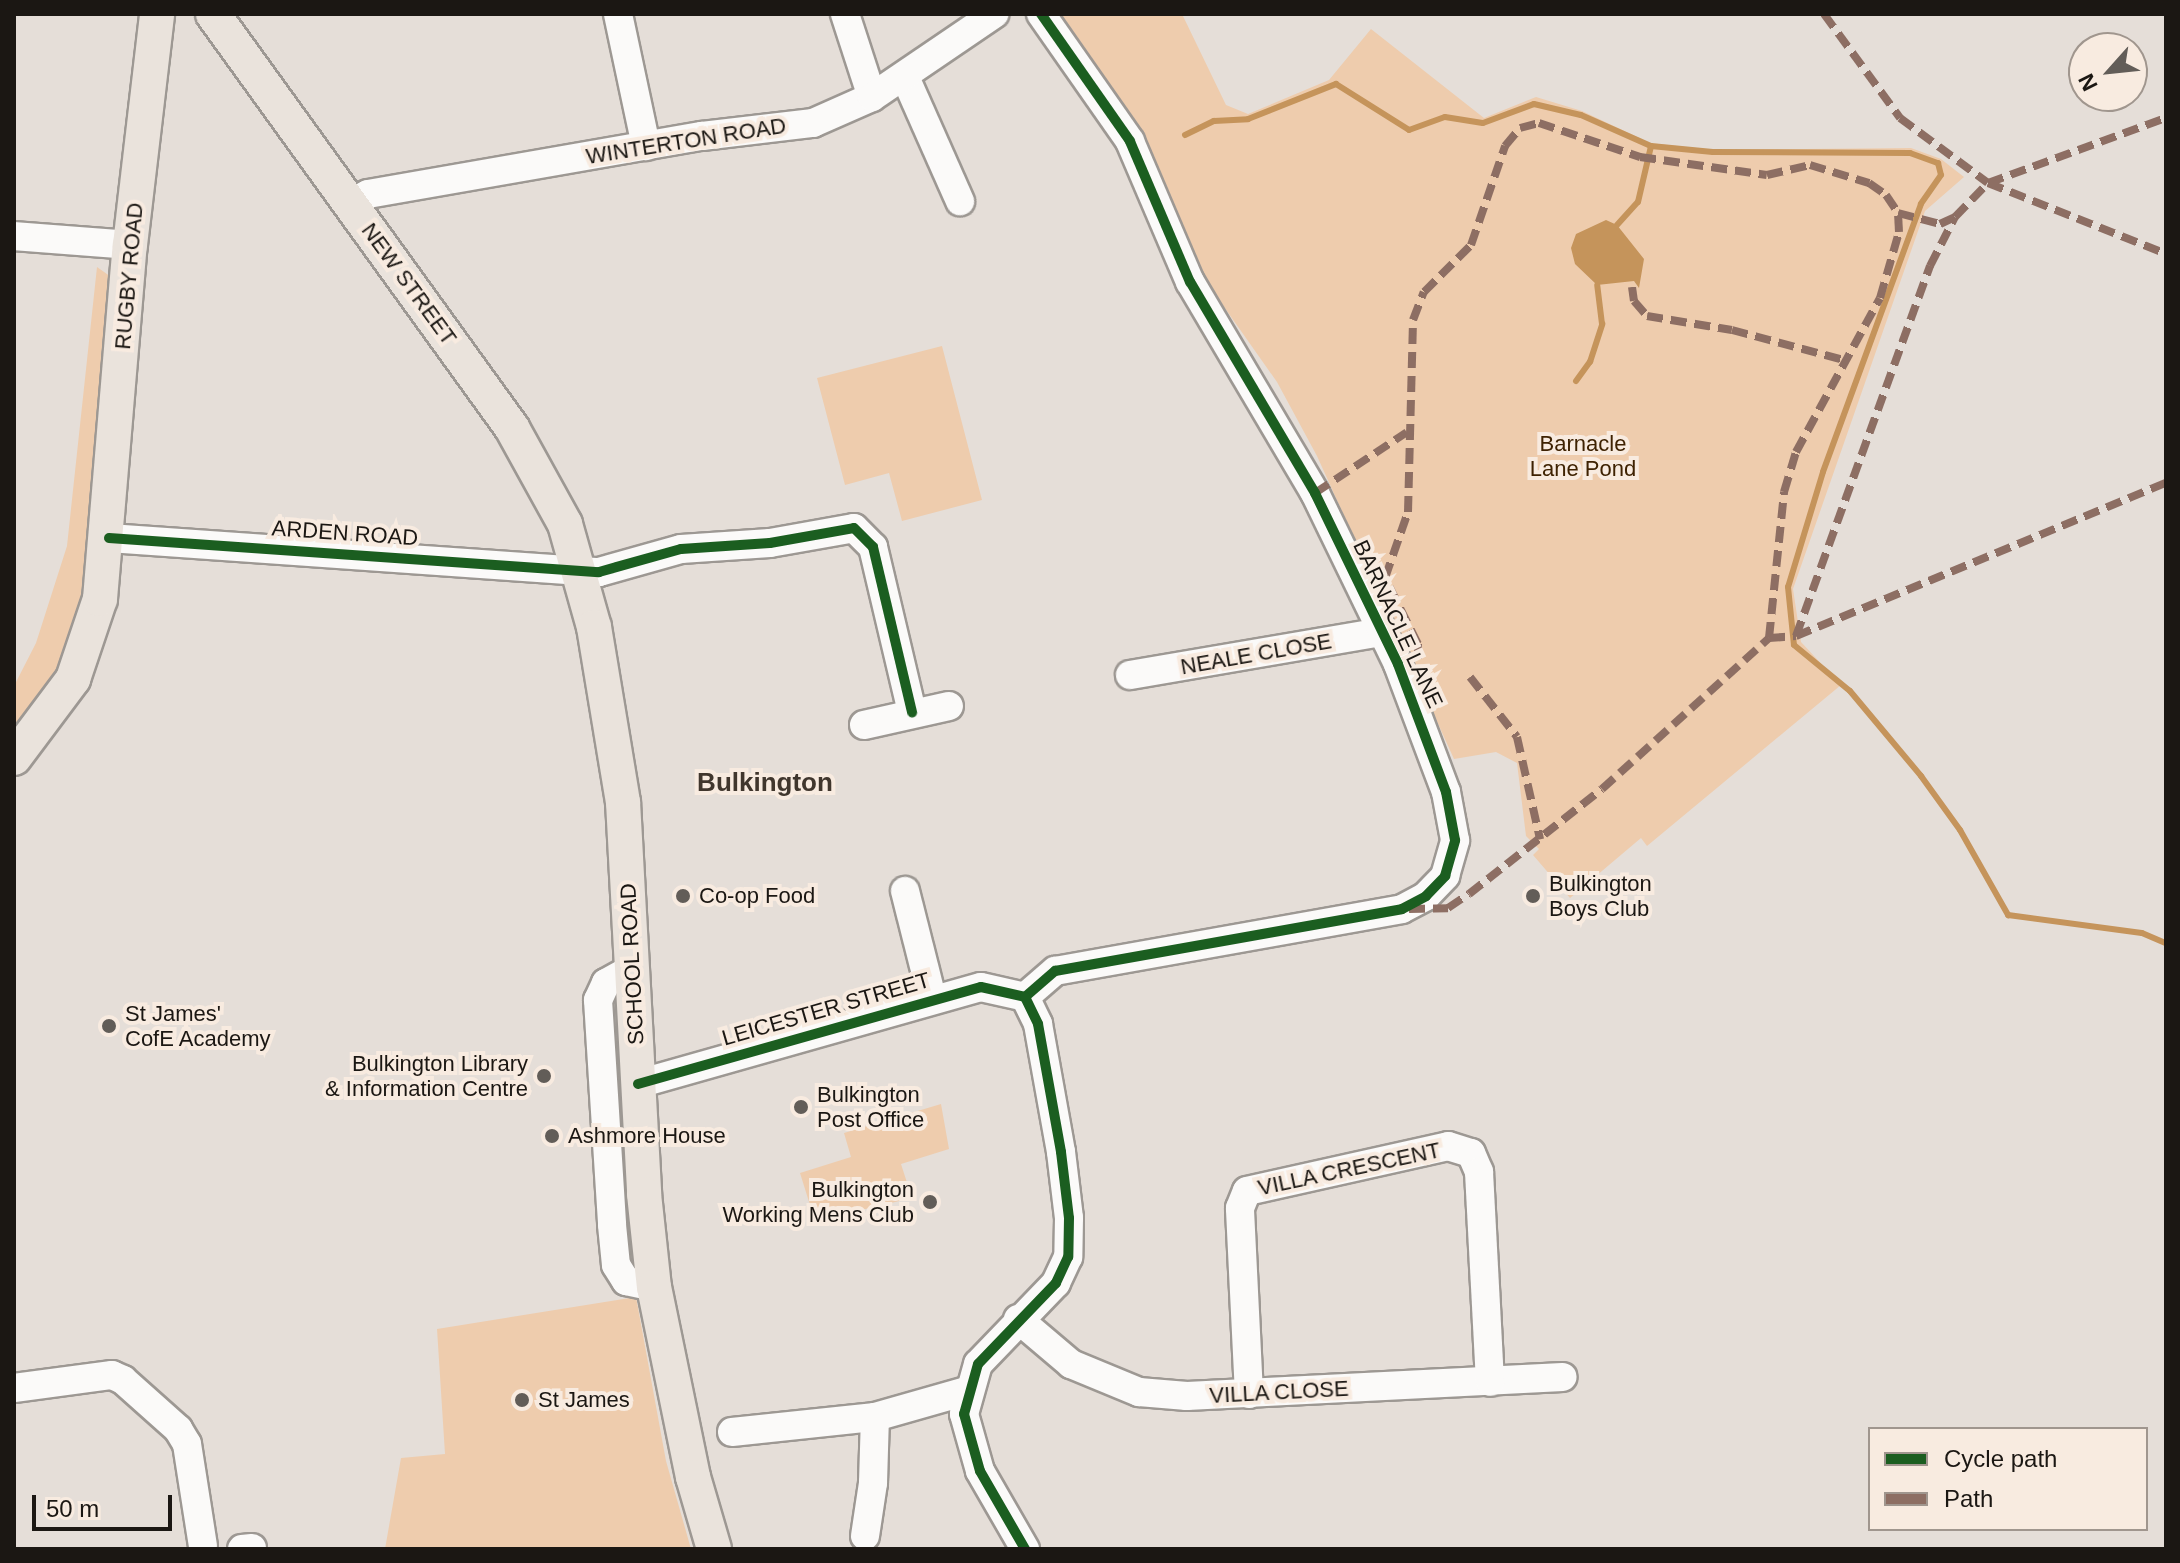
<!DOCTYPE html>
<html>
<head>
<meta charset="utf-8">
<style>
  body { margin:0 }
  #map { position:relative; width:2180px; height:1563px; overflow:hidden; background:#e5ded8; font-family:Arial,sans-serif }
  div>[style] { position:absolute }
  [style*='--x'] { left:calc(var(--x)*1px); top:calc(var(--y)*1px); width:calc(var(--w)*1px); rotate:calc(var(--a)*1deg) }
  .green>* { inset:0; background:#eeccad }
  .water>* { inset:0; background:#c5945b }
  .stream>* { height:6px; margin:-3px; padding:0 3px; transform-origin:3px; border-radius:3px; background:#c5945b }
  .roads { filter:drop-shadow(2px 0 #9d9893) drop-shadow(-2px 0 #9d9893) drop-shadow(0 2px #9d9893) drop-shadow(0 -2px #9d9893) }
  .minor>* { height:28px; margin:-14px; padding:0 14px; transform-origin:14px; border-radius:14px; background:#fbfaf9 }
  .major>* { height:34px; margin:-17px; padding:0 17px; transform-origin:17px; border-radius:17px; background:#eae3dc }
  .quiet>* { height:8px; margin-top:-4px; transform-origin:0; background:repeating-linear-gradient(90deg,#8d6e63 0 16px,transparent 0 24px) }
  .cycleway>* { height:10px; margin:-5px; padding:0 5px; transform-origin:5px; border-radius:5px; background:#1b5e20 }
  .dots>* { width:22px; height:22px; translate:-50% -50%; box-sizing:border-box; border:4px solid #f8ebe0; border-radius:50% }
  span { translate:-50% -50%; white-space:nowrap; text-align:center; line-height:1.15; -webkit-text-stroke:8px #f8ebe0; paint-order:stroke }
  .street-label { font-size:22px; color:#1b1713 }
  .park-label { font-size:22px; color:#3e2202 }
  .poi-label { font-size:22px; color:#1b1713 }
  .left { translate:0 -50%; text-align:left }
  .right { translate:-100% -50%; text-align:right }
  .quarter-label { font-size:26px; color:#40362d; font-weight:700 }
  .frame { position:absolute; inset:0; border:16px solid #1b1713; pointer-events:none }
  .legend { position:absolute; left:1868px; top:1427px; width:280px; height:104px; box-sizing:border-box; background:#f8ebe0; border:2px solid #a0968e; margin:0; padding:10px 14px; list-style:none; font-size:24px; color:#1b1713 }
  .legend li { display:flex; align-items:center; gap:16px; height:40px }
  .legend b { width:40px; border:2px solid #a0968e }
  .north { position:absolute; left:2068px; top:32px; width:80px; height:80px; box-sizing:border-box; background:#f8ebe0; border:2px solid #a0968e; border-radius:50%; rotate:243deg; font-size:22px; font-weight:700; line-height:32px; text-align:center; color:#1b1713 }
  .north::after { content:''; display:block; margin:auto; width:28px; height:36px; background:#625d58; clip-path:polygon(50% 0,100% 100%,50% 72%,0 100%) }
  .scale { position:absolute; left:32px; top:1495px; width:140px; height:36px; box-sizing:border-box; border:4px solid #1b1713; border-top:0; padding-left:10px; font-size:24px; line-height:28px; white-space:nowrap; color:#1b1713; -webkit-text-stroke:6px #f8ebe0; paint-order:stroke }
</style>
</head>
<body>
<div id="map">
  <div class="green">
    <div style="clip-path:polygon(1056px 14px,1182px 14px,1226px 105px,1248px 114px,1329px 80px,1371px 29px,1484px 118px,1536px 97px,1582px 111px,1650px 143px,1713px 150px,1911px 148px,1941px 159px,1964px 177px,1925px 211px,1793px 589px,1801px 642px,1841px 685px,1647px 846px,1641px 838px,1570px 898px,1533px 855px,1539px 849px,1526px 836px,1517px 763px,1496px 752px,1454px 759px,1317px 456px,1277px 382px,1198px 270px)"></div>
    <div style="clip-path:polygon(97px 267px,121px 284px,87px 598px,71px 654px,14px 736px,14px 686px,36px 643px,67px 546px)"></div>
    <div style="clip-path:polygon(942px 346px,982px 500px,902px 521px,889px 473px,845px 485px,817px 378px)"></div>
    <div style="clip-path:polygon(941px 1104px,949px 1149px,901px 1164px,912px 1198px,815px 1221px,800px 1173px,851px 1157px,844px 1133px)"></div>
    <div style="clip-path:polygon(636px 1297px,666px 1461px,691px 1549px,385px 1549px,401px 1458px,445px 1454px,437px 1329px)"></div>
  </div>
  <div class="water">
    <div style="clip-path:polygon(1606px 220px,1617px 225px,1644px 259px,1639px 288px,1634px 281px,1597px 285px,1575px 264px,1571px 248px,1576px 234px)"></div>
  </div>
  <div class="stream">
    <div style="--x:1185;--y:135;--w:32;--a:-26"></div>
    <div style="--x:1214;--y:121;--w:34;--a:-3"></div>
    <div style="--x:1248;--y:119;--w:95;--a:-21.7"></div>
    <div style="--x:1336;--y:84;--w:86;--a:32.2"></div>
    <div style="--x:1409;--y:130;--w:38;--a:-20"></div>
    <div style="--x:1445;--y:117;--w:38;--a:9"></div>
    <div style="--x:1483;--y:123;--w:54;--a:-20.4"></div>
    <div style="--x:1534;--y:104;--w:48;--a:13.2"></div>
    <div style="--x:1581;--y:115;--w:77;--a:23.9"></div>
    <div style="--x:1651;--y:146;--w:62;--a:5.5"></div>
    <div style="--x:1713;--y:152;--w:197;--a:0.3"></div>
    <div style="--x:1910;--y:153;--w:30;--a:20"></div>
    <div style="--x:1938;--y:163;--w:12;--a:76"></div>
    <div style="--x:1941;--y:175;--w:35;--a:125"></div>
    <div style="--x:1921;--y:204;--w:285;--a:110.1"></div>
    <div style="--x:1823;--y:472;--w:120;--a:106.9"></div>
    <div style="--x:1788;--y:587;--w:58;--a:84.1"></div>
    <div style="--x:1794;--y:645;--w:72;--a:39.4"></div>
    <div style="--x:1850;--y:691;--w:111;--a:50.1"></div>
    <div style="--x:1921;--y:776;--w:67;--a:54.2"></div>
    <div style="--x:1960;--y:830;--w:98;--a:60.5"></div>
    <div style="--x:2008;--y:915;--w:135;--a:7.7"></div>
    <div style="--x:2142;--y:933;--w:26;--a:23"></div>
    <div style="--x:1617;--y:225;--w:31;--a:-48"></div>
    <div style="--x:1638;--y:202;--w:57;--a:-76.9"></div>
    <div style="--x:1576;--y:381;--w:24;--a:-54"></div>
    <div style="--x:1590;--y:362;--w:40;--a:-72"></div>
    <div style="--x:1602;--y:324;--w:39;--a:-97"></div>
  </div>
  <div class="roads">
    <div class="minor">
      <div style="--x:618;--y:14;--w:135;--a:78"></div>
      <div style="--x:845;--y:14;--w:87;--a:72"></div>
      <div style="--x:905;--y:77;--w:136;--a:66.1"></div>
      <div style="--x:351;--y:203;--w:19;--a:-28"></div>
      <div style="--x:368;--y:194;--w:339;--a:-9.9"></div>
      <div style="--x:702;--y:136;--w:112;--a:-6.7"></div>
      <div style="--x:813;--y:123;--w:64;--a:-23.8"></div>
      <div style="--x:872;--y:97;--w:148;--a:-34.2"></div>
      <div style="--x:14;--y:236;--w:116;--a:4.4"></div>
      <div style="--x:109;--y:538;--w:491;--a:4"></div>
      <div style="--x:599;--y:572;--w:85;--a:-15.7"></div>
      <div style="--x:681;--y:549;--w:89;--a:-3.9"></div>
      <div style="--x:770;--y:543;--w:85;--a:-10.1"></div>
      <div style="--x:854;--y:528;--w:27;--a:45"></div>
      <div style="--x:873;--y:547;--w:170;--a:76.7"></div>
      <div style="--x:1130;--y:675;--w:256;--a:-9.7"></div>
      <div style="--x:864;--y:725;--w:87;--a:-12.6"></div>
      <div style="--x:905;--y:891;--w:110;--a:75.8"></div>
      <div style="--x:633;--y:968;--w:31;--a:151"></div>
      <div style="--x:606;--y:983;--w:19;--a:115"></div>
      <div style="--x:598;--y:1000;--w:225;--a:86.4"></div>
      <div style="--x:612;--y:1225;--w:40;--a:84.3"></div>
      <div style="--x:616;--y:1265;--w:19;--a:58"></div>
      <div style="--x:626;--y:1281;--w:29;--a:12"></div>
      <div style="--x:1025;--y:997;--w:40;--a:-41"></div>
      <div style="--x:1055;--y:971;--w:352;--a:-10.1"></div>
      <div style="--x:1402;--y:909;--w:27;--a:-28"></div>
      <div style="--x:1426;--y:896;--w:28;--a:-46"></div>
      <div style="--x:1445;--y:876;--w:37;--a:-74"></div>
      <div style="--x:1455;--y:840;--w:49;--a:-100.6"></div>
      <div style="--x:1446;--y:792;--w:137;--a:-110.6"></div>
      <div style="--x:1398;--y:664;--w:190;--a:-115.9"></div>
      <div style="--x:1315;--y:493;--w:245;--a:-120.6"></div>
      <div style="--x:1190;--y:282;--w:153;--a:-113.1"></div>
      <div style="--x:1130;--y:141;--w:155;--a:-125"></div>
      <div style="--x:638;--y:1084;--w:356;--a:-15.8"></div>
      <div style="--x:981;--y:987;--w:45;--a:12.8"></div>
      <div style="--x:1025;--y:997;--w:30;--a:64"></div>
      <div style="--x:1038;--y:1024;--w:130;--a:79.8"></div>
      <div style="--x:1061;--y:1152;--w:66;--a:83.1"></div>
      <div style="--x:1069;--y:1218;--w:39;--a:91"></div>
      <div style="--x:1068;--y:1257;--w:29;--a:115"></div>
      <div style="--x:1056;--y:1283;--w:112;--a:133.9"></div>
      <div style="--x:978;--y:1364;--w:52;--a:105.6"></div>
      <div style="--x:964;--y:1414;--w:59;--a:74.3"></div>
      <div style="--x:980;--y:1471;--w:90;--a:60"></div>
      <div style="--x:1018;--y:1319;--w:70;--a:40.3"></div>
      <div style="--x:1071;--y:1364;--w:74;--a:22.4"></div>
      <div style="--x:1139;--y:1392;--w:48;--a:4.8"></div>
      <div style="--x:1187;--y:1396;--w:376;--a:-2.9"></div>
      <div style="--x:14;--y:1388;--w:99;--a:-7.6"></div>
      <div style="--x:112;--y:1375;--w:12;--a:24"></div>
      <div style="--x:123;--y:1380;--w:74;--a:41.7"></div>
      <div style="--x:178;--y:1429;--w:17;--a:59"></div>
      <div style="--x:187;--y:1444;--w:103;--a:81.1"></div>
      <div style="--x:1249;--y:1394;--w:186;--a:-92.8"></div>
      <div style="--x:1240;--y:1208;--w:18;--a:-68"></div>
      <div style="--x:1247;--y:1191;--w:206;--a:-12.6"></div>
      <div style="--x:1448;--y:1146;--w:24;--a:17"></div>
      <div style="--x:1471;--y:1153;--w:21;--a:67"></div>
      <div style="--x:1479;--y:1172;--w:210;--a:87"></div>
      <div style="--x:732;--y:1432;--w:144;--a:-6"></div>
      <div style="--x:875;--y:1417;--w:95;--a:-15.9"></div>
      <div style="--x:865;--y:1536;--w:54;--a:-81.4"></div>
      <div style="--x:873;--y:1483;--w:66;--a:-88.3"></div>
      <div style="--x:242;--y:1549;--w:10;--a:-6"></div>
    </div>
    <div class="major">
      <div style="--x:213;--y:14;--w:511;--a:54.16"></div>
      <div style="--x:512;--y:428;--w:110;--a:61.1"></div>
      <div style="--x:565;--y:524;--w:107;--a:74.3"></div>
      <div style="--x:594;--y:627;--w:177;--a:80.6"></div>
      <div style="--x:623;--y:802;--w:393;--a:86.9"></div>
      <div style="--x:644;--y:1194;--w:94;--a:83.9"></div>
      <div style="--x:654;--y:1287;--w:194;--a:78.4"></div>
      <div style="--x:693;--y:1477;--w:75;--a:73.7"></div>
      <div style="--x:14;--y:758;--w:99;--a:-53.2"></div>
      <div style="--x:73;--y:679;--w:84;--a:-71.4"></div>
      <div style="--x:100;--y:599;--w:355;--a:-85.2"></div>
      <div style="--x:130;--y:245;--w:233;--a:-83.3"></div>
    </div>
  </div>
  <div class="quiet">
    <div style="--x:1824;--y:14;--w:129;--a:53.8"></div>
    <div style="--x:1900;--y:118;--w:109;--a:36.5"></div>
    <div style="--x:1988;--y:183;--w:192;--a:21.7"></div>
    <div style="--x:1632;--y:287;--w:14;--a:82"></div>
    <div style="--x:1634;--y:301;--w:20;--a:49"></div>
    <div style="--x:1647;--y:316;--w:86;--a:9.4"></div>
    <div style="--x:1732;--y:330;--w:120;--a:15"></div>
    <div style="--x:1315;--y:493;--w:110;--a:-33.5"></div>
    <div style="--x:1796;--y:636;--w:394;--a:-70.1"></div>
    <div style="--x:1930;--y:266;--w:55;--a:-63"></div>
    <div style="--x:1955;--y:217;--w:47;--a:-45.9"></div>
    <div style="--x:1988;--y:183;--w:189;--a:-20.1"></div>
    <div style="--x:1769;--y:638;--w:27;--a:-4"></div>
    <div style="--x:1796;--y:636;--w:400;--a:-22.5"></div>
    <div style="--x:1418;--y:659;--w:15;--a:-90"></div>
    <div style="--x:1418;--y:644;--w:74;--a:-116.6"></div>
    <div style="--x:1385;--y:578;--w:70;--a:-70.8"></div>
    <div style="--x:1408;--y:512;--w:192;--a:-88.5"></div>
    <div style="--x:1413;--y:320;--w:30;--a:-69"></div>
    <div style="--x:1424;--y:292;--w:66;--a:-45"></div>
    <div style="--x:1471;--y:245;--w:105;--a:-71"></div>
    <div style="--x:1505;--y:146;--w:23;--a:-50"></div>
    <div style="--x:1520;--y:128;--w:20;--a:-15"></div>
    <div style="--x:1539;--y:123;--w:107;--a:18.6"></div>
    <div style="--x:1640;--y:157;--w:128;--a:8.1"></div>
    <div style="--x:1767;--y:175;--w:44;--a:-13.1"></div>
    <div style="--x:1810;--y:165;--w:62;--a:17"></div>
    <div style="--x:1869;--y:183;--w:21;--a:35"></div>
    <div style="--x:1886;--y:195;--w:22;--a:56"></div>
    <div style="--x:1470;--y:677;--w:76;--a:51.9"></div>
    <div style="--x:1517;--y:737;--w:105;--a:77.3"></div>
    <div style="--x:1409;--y:909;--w:39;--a:-1"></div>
    <div style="--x:1448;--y:908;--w:25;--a:-34"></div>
    <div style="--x:1469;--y:894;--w:169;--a:-38.3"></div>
    <div style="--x:1602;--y:789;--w:225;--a:-42.1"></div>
    <div style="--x:1769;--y:638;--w:147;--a:-84.1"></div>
    <div style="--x:1784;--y:492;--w:42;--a:-73.3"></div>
    <div style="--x:1796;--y:452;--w:175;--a:-61.4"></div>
    <div style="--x:1880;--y:298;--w:69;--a:-73.9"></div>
    <div style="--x:1899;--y:232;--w:19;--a:-93"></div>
    <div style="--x:1898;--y:213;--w:43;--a:14.7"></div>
    <div style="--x:1940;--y:224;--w:17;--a:-25"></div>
  </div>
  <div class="cycleway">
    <div style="--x:109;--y:538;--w:491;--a:4"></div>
    <div style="--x:599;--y:572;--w:85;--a:-15.7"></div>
    <div style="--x:681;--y:549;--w:89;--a:-3.9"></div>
    <div style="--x:770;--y:543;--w:85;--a:-10.1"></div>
    <div style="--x:854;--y:528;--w:27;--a:45"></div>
    <div style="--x:873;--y:547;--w:170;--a:76.7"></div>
    <div style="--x:1025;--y:997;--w:40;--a:-41"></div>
    <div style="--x:1055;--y:971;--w:352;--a:-10.1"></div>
    <div style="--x:1402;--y:909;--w:27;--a:-28"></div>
    <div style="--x:1426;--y:896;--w:28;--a:-46"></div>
    <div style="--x:1445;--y:876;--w:37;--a:-74"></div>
    <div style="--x:1455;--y:840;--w:49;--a:-100.6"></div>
    <div style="--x:1446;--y:792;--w:137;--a:-110.6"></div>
    <div style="--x:1398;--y:664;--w:190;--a:-115.9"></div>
    <div style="--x:1315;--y:493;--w:245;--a:-120.6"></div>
    <div style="--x:1190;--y:282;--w:153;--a:-113.1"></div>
    <div style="--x:1130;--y:141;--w:155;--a:-125"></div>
    <div style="--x:638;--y:1084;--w:356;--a:-15.8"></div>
    <div style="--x:981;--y:987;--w:45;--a:12.8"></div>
    <div style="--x:1025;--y:997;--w:30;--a:64"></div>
    <div style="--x:1038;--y:1024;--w:130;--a:79.8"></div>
    <div style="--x:1061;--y:1152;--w:66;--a:83.1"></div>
    <div style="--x:1069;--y:1218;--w:39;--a:91"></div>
    <div style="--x:1068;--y:1257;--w:29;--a:115"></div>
    <div style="--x:1056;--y:1283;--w:112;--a:133.9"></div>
    <div style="--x:978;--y:1364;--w:52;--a:105.6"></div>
    <div style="--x:964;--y:1414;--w:59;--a:74.3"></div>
    <div style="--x:980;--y:1471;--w:90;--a:60"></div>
  </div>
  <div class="dots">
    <div style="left:683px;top:896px;background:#625d58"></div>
    <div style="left:1533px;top:896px;background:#625d58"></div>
    <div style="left:109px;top:1026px;background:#625d58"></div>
    <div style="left:544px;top:1076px;background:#625d58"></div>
    <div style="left:801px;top:1107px;background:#625d58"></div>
    <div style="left:552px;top:1136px;background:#625d58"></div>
    <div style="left:930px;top:1202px;background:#625d58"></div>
    <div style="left:522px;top:1400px;background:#625d58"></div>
  </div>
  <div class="street-label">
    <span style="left:686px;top:141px;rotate:-9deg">WINTERTON ROAD</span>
    <span style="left:129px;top:276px;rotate:-85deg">RUGBY ROAD</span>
    <span style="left:409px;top:284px;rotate:54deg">NEW STREET</span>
    <span style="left:345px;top:533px;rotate:4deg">ARDEN ROAD</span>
    <span style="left:1398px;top:624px;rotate:65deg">BARNACLE LANE</span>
    <span style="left:1256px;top:654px;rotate:-10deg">NEALE CLOSE</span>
    <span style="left:632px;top:964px;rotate:-93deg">SCHOOL ROAD</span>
    <span style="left:826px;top:1009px;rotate:-16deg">LEICESTER STREET</span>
    <span style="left:1349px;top:1169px;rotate:-12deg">VILLA CRESCENT</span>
    <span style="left:1279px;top:1392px;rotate:-3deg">VILLA CLOSE</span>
  </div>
  <div class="park-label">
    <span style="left:1583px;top:456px">Barnacle<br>Lane Pond</span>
  </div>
  <div class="poi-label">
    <span class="left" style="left:1549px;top:896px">Bulkington<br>Boys Club</span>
    <span class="left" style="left:699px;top:896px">Co-op Food</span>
    <span class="left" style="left:125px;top:1026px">St James'<br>CofE Academy</span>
    <span class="right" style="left:528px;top:1076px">Bulkington Library<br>&amp; Information Centre</span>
    <span class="left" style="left:817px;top:1107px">Bulkington<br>Post Office</span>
    <span class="left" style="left:568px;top:1136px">Ashmore House</span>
    <span class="right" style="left:914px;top:1202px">Bulkington<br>Working Mens Club</span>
    <span class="left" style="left:538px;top:1400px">St James</span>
  </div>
  <div class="quarter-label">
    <span style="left:765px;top:783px">Bulkington</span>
  </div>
  <div class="frame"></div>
  <ul class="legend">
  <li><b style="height:10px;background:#1b5e20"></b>Cycle path</li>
  <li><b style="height:10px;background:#8d6e63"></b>Path</li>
  </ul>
  <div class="north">N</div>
  <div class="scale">50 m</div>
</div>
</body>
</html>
